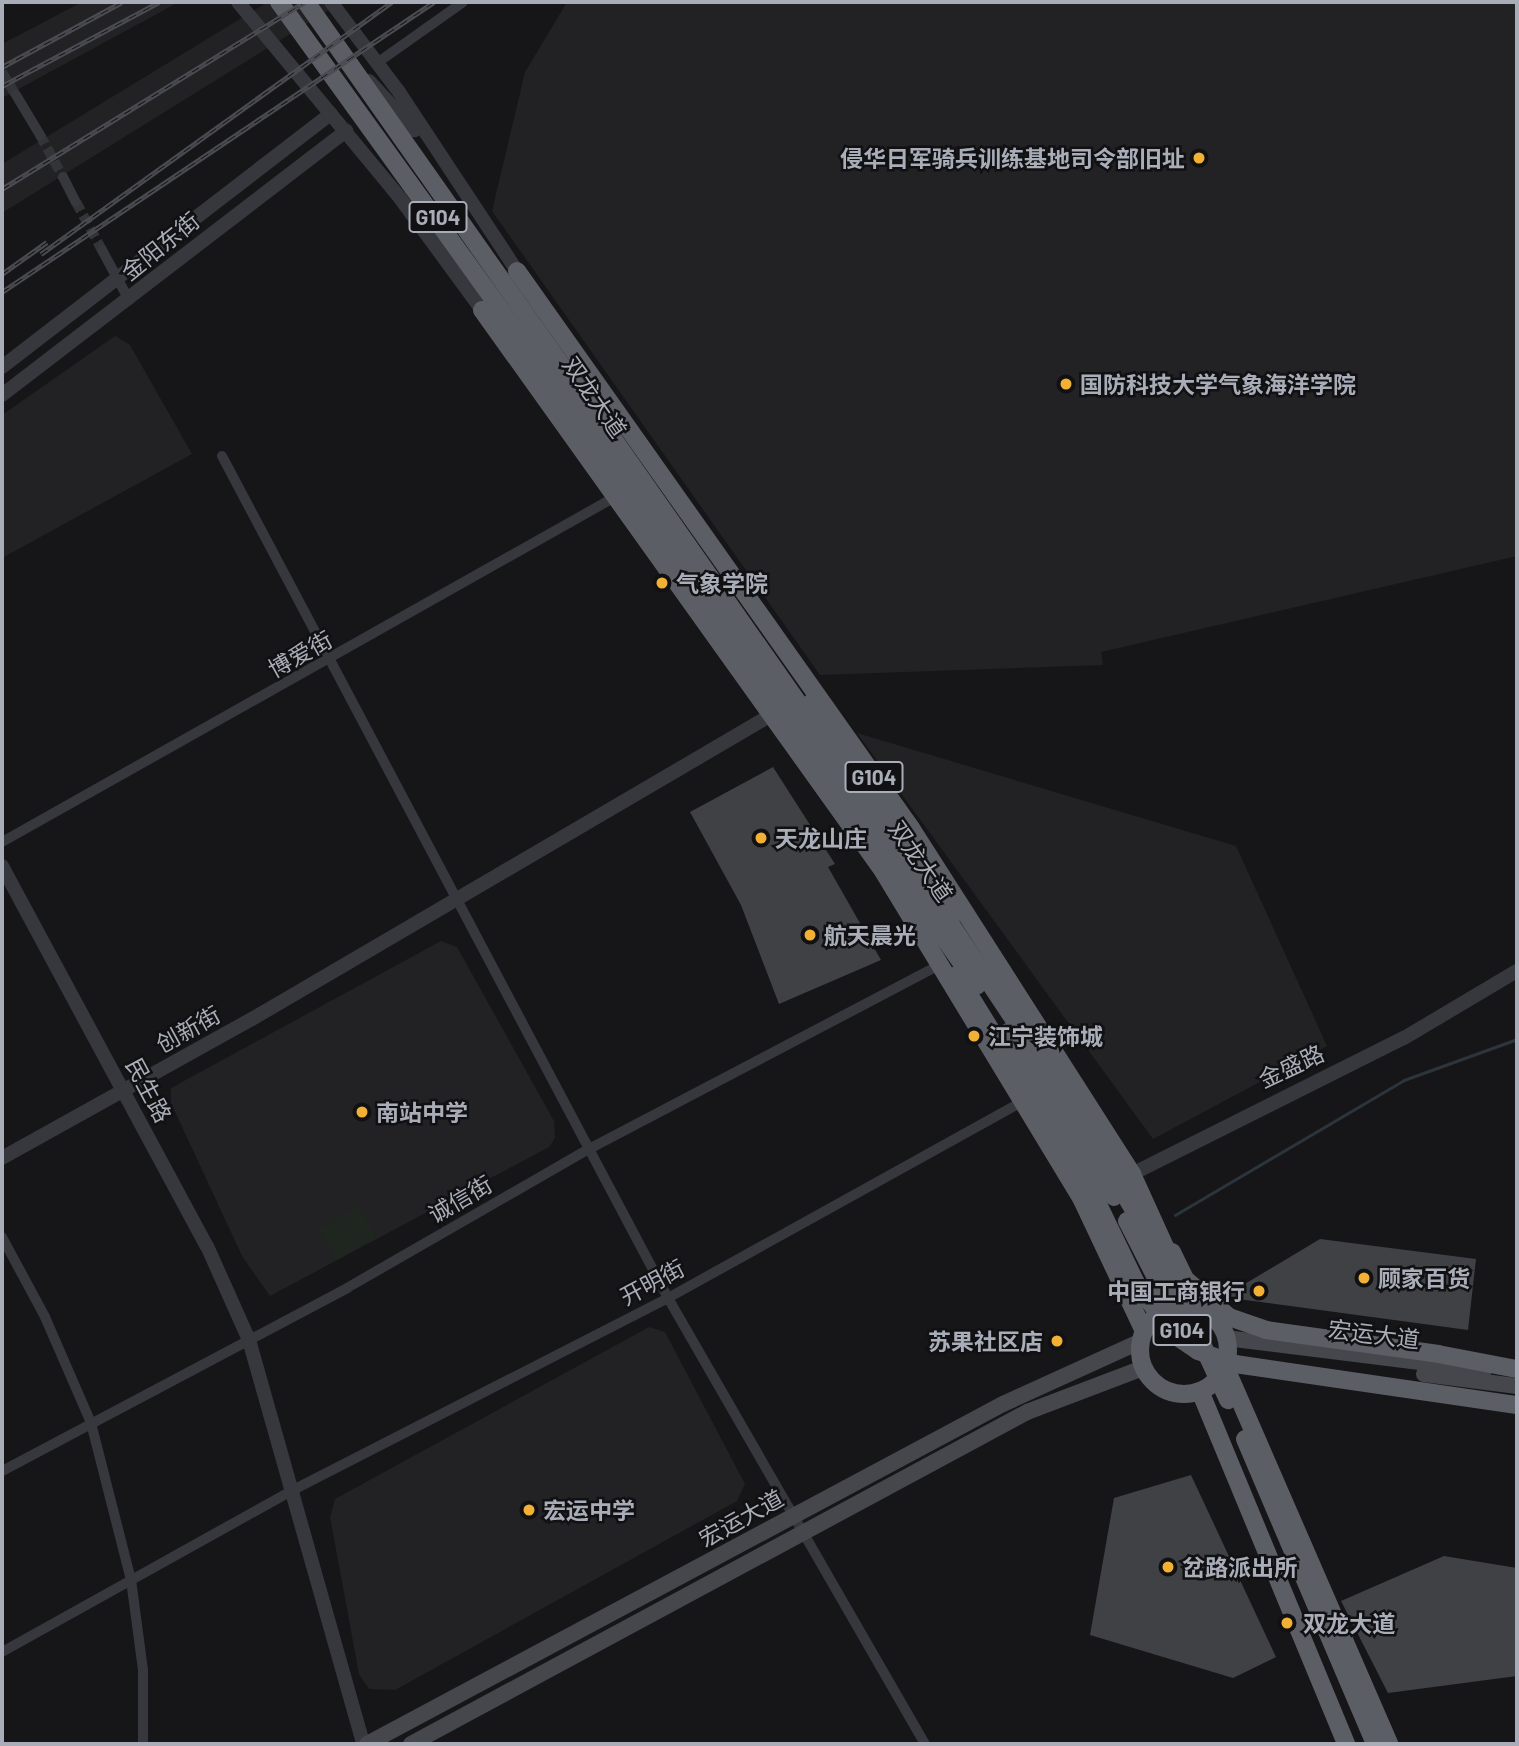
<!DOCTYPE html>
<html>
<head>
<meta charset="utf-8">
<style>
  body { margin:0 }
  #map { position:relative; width:1519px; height:1746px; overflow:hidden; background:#161618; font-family:Barlow,"Noto Sans SC",sans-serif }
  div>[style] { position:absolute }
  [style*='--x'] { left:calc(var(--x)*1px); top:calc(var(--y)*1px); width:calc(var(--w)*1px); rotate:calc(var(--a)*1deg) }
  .built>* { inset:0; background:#222225 }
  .green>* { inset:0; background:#1e261f }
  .stream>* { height:2.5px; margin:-1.25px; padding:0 1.25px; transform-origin:1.25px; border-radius:1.25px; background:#2c353c }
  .building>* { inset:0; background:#404145 }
  .minor-tunnel>* { height:10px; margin-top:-5px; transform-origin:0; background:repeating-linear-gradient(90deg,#333438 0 10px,transparent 0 15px) }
  .minor>* { height:10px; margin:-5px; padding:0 5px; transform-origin:5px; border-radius:5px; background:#37383d }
  .tertiary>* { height:14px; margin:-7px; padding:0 7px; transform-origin:7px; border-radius:7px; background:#37383d }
  .secondary>* { height:16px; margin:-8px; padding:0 8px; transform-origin:8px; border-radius:8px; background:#45474d }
  .trunk>* { height:18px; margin:-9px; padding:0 9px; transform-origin:9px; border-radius:9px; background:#5b5e65 }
  .trunk>.ring { margin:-9px; padding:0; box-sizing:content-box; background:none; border:18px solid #5b5e65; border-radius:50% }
  .rail>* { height:5px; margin-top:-2.5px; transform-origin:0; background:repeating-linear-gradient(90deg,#111113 0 8px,#4a4c52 0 16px); box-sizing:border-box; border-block:2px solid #4a4c52 }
  .trunk-bridge>* { height:18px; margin:-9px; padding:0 9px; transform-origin:9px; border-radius:9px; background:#5b5e65 }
  .dots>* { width:19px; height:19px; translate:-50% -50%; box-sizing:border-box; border:4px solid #111113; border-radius:50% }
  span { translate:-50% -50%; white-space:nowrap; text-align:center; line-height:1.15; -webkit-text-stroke:5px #111113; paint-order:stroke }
  .shield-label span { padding:2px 5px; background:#111113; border:2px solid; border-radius:5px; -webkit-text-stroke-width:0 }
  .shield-label { font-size:21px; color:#a8adb8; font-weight:700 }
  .poi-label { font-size:23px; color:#a8adb8; font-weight:700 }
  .right { translate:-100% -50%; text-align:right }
  .left { translate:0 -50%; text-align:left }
  .street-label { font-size:23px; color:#a8adb8 }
  .frame { position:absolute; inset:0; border:4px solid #a8adb8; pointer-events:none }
</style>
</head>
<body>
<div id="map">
  <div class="built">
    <div style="clip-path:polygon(82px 2px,179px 2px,2px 98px,2px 44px)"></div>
    <div style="clip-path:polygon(268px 2px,342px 2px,2px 213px,2px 164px)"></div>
    <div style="clip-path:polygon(567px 2px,1517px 2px,1517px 556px,1101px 652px,1103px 665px,820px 675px,492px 211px,525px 72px)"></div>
    <div style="clip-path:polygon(115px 336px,130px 345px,192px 454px,2px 558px,2px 415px)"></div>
    <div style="clip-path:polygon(857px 733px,1236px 846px,1327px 1046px,1153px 1139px)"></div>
    <div style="clip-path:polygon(441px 941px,457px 947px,554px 1121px,555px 1138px,549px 1147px,270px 1296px,242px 1256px,171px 1103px,171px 1088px)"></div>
    <div style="clip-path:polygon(649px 1327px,665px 1332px,745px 1484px,737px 1501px,395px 1690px,369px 1689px,359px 1674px,330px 1517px,335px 1499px)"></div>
  </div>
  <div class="green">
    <div style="clip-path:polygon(359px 1206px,376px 1237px,336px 1260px,318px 1229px)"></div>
  </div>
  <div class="stream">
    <div style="--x:1175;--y:1215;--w:266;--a:-30.5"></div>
    <div style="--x:1404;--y:1080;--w:120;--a:-19.9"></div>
  </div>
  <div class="building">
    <div style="clip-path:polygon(773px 767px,835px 864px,828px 867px,881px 960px,779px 1004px,741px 905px,690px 812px)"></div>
    <div style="clip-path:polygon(1320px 1239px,1476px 1259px,1468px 1330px,1223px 1297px)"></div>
    <div style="clip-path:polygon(1191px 1475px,1276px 1657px,1233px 1678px,1090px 1635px,1114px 1498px)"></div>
    <div style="clip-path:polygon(1444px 1556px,1517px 1568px,1517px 1676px,1388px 1693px,1341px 1601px)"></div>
  </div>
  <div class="minor-tunnel">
    <div style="--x:2;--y:72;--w:27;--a:59"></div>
    <div style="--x:40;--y:135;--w:48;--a:61.3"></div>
    <div style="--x:76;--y:202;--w:55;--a:61.6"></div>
  </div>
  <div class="minor">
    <div style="--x:377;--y:63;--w:105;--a:-35.3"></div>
    <div style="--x:16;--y:95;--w:47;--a:59"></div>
    <div style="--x:63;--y:177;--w:28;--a:63"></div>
    <div style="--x:102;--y:250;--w:57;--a:61.6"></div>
    <div style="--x:222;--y:456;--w:953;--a:62.09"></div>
    <div style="--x:668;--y:1298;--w:515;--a:60.05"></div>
    <div style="--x:2;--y:842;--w:703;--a:-29.37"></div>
    <div style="--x:2;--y:1237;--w:91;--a:61.7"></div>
    <div style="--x:45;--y:1317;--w:116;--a:66.5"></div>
    <div style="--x:91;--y:1423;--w:162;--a:75.7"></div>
    <div style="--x:131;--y:1580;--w:91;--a:82.4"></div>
    <div style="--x:143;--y:1670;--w:74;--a:90"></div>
    <div style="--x:2;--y:1471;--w:391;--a:-27.9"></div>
    <div style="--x:347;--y:1288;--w:279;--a:-29.9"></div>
    <div style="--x:589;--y:1149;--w:396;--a:-27.7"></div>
    <div style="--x:2;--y:1652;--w:335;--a:-29.1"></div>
    <div style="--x:295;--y:1489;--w:419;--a:-27.1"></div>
    <div style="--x:668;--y:1298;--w:406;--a:-29"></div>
  </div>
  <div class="tertiary">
    <div style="--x:238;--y:2;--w:254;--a:50.4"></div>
    <div style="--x:400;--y:198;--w:139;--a:53.8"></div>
    <div style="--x:331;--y:2;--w:113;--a:52.9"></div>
    <div style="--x:399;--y:92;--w:214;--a:56.6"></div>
    <div style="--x:369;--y:81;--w:67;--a:47.4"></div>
    <div style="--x:2;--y:367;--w:415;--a:-37.6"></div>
    <div style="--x:2;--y:395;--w:434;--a:-37.5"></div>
    <div style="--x:2;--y:866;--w:432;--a:61.7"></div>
    <div style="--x:207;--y:1246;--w:103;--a:65.9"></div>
    <div style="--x:249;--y:1340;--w:420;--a:74.2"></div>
    <div style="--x:2;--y:1158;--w:286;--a:-29.1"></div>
    <div style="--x:252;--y:1019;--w:604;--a:-30.35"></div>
    <div style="--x:1124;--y:1178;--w:313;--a:-26.6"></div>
    <div style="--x:1404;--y:1038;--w:131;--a:-30.7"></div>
  </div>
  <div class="secondary">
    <div style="--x:1226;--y:1338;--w:260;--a:7.1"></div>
    <div style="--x:1424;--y:1374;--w:94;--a:7.4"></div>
    <div style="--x:367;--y:1744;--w:721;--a:-28.13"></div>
    <div style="--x:1003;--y:1404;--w:152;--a:-24.5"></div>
    <div style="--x:411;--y:1744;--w:700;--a:-28.32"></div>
    <div style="--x:1027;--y:1412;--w:124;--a:-20.8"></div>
  </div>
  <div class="trunk">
    <div style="--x:279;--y:2;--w:535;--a:54.2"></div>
    <div style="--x:306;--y:2;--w:520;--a:54.87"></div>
    <div style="--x:517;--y:271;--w:682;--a:54.73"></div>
    <div style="--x:911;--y:828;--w:411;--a:57.4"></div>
    <div style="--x:1132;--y:1174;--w:97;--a:65.6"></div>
    <div style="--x:482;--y:310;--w:690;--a:54.44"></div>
    <div style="--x:883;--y:871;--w:385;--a:58.8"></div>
    <div style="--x:1082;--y:1200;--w:145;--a:64.7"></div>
    <div class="ring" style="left:1140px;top:1306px;width:70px;height:70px"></div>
    <div style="--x:1438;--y:1354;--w:80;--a:10.8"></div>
    <div style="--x:1225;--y:1366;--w:412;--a:66.5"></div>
    <div style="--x:1200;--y:1391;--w:382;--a:67.5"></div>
    <div style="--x:1245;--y:1439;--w:332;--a:66.9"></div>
  </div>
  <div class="rail">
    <div style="--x:2;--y:67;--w:136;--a:-28.4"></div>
    <div style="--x:2;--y:86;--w:178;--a:-28.1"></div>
    <div style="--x:2;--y:189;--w:356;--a:-31.7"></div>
    <div style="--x:41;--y:254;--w:432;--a:-35.7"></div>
    <div style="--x:2;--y:274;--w:55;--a:-35.4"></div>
    <div style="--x:2;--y:292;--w:520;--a:-33.87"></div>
  </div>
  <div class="trunk-bridge">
    <div style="--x:605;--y:427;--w:521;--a:55"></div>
    <div style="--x:904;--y:854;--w:312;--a:56.4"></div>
    <div style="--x:1077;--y:1114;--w:165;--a:59.4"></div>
    <div style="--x:1161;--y:1256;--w:159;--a:65"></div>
    <div style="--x:592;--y:436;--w:671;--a:54.96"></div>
    <div style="--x:811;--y:703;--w:255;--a:55.1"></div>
    <div style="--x:957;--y:975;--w:267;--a:58.3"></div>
    <div style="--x:1097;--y:1202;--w:90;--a:64.3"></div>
    <div style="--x:1136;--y:1283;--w:63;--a:54"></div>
    <div style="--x:1173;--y:1334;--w:30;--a:34"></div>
    <div style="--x:1198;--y:1351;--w:39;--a:19"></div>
    <div style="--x:1235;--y:1364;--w:285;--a:8.3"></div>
    <div style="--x:1008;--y:1032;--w:196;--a:57.3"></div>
    <div style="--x:1127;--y:1221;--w:106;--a:62.9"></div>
    <div style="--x:1172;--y:1252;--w:30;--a:64"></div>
    <div style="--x:1185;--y:1279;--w:58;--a:40.8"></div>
    <div style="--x:1229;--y:1317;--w:39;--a:19"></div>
    <div style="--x:1266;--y:1330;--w:174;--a:7.9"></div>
  </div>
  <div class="dots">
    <div style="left:1199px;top:158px;background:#f2b134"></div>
    <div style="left:1066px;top:384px;background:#f2b134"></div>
    <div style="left:662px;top:583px;background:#f2b134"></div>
    <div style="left:761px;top:838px;background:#f2b134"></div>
    <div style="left:810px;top:935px;background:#f2b134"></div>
    <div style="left:974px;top:1036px;background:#f2b134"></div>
    <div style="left:362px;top:1112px;background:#f2b134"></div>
    <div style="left:1364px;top:1278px;background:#f2b134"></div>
    <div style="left:1259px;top:1291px;background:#f2b134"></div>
    <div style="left:1057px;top:1341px;background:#f2b134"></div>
    <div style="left:529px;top:1510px;background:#f2b134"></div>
    <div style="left:1168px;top:1567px;background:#f2b134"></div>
    <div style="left:1287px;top:1623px;background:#f2b134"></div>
  </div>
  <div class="shield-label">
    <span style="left:438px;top:217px">G104</span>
    <span style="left:874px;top:777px">G104</span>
    <span style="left:1182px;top:1330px">G104</span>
  </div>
  <div class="poi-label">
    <span class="right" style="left:1185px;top:158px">侵华日军骑兵训练基地司令部旧址</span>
    <span class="left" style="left:1080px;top:384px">国防科技大学气象海洋学院</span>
    <span class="left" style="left:676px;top:583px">气象学院</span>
    <span class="left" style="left:775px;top:838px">天龙山庄</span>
    <span class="left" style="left:824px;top:935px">航天晨光</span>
    <span class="left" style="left:988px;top:1036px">江宁装饰城</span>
    <span class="left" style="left:376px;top:1112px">南站中学</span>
    <span class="left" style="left:1378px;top:1278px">顾家百货</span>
    <span class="right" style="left:1245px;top:1291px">中国工商银行</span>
    <span class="right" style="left:1043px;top:1341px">苏果社区店</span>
    <span class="left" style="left:543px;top:1510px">宏运中学</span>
    <span class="left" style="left:1182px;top:1567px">岔路派出所</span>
    <span class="left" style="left:1303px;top:1623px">双龙大道</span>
  </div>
  <div class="street-label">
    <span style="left:160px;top:246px;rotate:-39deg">金阳东街</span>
    <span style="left:595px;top:397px;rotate:55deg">双龙大道</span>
    <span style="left:300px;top:654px;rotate:-29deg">博爱街</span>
    <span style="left:921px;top:861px;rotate:55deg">双龙大道</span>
    <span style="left:188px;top:1029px;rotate:-29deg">创新街</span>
    <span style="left:1291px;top:1066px;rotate:-25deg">金盛路</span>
    <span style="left:149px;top:1090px;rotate:62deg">民生路</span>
    <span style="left:460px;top:1199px;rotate:-30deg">诚信街</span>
    <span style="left:652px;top:1282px;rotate:-28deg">开明街</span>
    <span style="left:1374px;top:1334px;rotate:7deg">宏运大道</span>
    <span style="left:741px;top:1518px;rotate:-29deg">宏运大道</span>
  </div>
  <div class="frame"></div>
</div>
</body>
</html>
